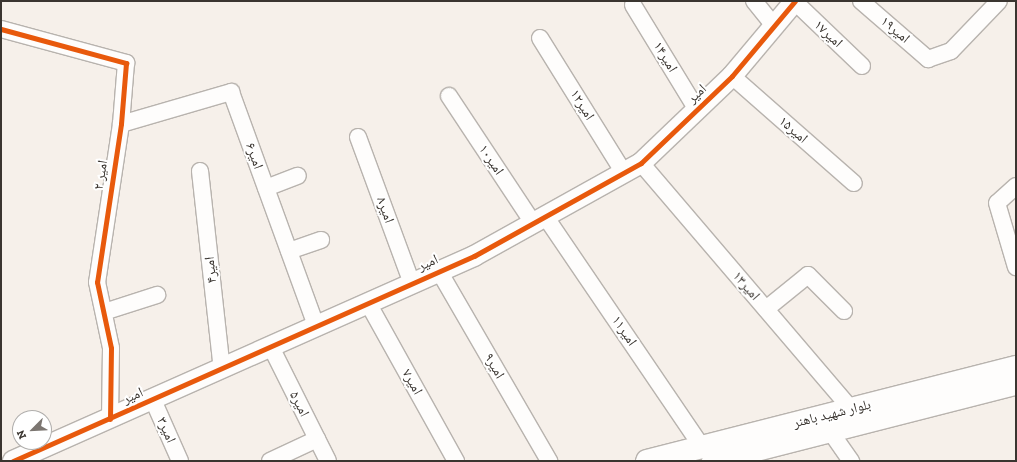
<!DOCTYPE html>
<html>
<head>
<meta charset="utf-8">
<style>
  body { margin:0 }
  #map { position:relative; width:1017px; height:462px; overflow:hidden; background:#f6f0ea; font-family:"Zilla Slab","Noto Naskh Arabic",serif }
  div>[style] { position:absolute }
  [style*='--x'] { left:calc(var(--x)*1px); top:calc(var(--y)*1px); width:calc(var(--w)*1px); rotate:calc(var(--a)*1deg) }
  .roads { filter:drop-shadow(1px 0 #b8b3ae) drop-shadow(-1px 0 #b8b3ae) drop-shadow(0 1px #b8b3ae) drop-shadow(0 -1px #b8b3ae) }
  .minor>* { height:16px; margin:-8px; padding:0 8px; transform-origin:8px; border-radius:8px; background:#fefdfc }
  .tertiary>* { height:20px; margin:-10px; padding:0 10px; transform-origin:10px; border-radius:10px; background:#fefdfc }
  .secondary>* { height:22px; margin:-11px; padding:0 11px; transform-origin:11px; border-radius:11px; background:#fefdfc }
  .cycleway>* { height:5px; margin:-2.5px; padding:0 2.5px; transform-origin:2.5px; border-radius:2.5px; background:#e8590c }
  span { translate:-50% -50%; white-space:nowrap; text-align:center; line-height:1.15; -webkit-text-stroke:4px #fff; paint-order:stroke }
  .street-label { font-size:14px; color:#3a3530 }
  .frame { position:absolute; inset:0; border:2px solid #3a3530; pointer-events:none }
  .north { position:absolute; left:12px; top:410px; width:40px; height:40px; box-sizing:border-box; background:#fff; border:1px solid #b0aeac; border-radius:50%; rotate:246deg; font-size:11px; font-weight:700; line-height:16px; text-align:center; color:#3a3530 }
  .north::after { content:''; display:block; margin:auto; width:14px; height:18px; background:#7c7671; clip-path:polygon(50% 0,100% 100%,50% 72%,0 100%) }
</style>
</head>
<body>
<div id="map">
  <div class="roads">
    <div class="minor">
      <div style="--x:754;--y:1;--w:32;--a:51"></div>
      <div style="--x:794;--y:1;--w:94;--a:43.7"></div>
      <div style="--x:861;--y:1;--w:89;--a:40.9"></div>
      <div style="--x:928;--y:59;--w:24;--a:-19"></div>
      <div style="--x:951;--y:51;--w:69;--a:-46.2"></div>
      <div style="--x:633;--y:5;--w:123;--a:58.6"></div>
      <div style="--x:1;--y:29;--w:130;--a:15.2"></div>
      <div style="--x:126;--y:63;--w:61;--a:94.7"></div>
      <div style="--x:121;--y:124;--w:160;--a:98.6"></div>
      <div style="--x:97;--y:282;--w:67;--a:78"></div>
      <div style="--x:111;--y:348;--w:71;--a:90.8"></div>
      <div style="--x:540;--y:38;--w:159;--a:58.1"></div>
      <div style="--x:732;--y:76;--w:162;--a:41.3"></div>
      <div style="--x:449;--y:96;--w:152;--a:56.5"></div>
      <div style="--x:121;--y:124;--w:115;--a:-16.2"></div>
      <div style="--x:231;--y:92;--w:249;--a:70"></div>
      <div style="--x:358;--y:137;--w:157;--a:69.8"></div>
      <div style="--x:641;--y:163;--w:323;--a:49.5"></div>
      <div style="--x:200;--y:171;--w:199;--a:83.7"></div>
      <div style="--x:1016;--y:186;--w:25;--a:138"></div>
      <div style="--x:997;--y:203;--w:67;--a:73.5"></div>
      <div style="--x:266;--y:188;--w:34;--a:-21"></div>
      <div style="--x:545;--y:216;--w:279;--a:55.8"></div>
      <div style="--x:289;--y:251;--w:34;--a:-19"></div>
      <div style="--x:439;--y:271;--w:220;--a:59.9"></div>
      <div style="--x:368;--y:303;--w:181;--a:60.9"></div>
      <div style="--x:766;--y:309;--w:54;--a:-39"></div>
      <div style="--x:808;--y:275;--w:51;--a:45"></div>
      <div style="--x:104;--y:312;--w:56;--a:-17.8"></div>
      <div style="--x:271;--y:347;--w:127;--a:63.4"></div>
      <div style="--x:153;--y:400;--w:67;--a:66.1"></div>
      <div style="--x:830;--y:431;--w:37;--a:55"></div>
      <div style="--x:270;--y:461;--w:52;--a:-25.1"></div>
    </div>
    <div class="tertiary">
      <div style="--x:13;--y:461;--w:505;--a:-23.97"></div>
      <div style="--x:474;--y:256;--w:191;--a:-29.1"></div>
      <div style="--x:641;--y:163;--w:126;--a:-43.7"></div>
      <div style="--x:732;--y:76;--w:98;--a:-50"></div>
    </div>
    <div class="secondary">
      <div style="--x:647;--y:461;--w:381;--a:-14.3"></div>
      <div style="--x:713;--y:461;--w:313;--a:-14.3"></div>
    </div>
  </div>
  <div class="cycleway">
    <div style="--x:1;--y:29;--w:130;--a:15.2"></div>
    <div style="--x:126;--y:63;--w:61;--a:94.7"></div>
    <div style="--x:121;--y:124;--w:160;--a:98.6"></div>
    <div style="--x:97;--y:282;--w:67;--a:78"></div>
    <div style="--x:111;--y:348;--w:71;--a:90.8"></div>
    <div style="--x:13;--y:461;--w:505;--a:-23.97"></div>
    <div style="--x:474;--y:256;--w:191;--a:-29.1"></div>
    <div style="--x:641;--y:163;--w:126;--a:-43.7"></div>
    <div style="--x:732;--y:76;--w:98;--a:-50"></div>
  </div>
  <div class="street-label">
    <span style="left:895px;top:30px;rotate:40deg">امیر۱۹</span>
    <span style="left:828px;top:34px;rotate:43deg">امیر۱۷</span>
    <span style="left:665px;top:57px;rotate:59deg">امیر۱۴</span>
    <span style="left:697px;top:94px;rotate:-43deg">امیر</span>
    <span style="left:582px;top:105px;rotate:58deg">امیر۱۲</span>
    <span style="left:793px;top:130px;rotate:41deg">امیر۱۵</span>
    <span style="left:254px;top:156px;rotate:70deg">امیر۶</span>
    <span style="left:491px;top:160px;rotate:56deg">امیر۱۰</span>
    <span style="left:101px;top:175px;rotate:-81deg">امیر ۲</span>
    <span style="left:385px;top:210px;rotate:70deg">امیر۸</span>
    <span style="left:428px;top:263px;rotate:-24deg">امیر</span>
    <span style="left:211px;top:270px;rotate:-96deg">امیر۴</span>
    <span style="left:746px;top:286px;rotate:49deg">امیر۱۳</span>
    <span style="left:624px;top:331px;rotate:56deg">امیر۱۱</span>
    <span style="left:494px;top:366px;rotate:60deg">امیر۹</span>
    <span style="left:412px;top:382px;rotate:61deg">امیر۷</span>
    <span style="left:133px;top:396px;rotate:-24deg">امیر</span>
    <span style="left:299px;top:404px;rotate:63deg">امیر۵</span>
    <span style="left:832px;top:414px;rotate:-14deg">بلوار شهید باهنر</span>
    <span style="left:166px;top:430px;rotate:66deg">امیر۳</span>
  </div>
  <div class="frame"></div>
  <div class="north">N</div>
</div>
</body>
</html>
